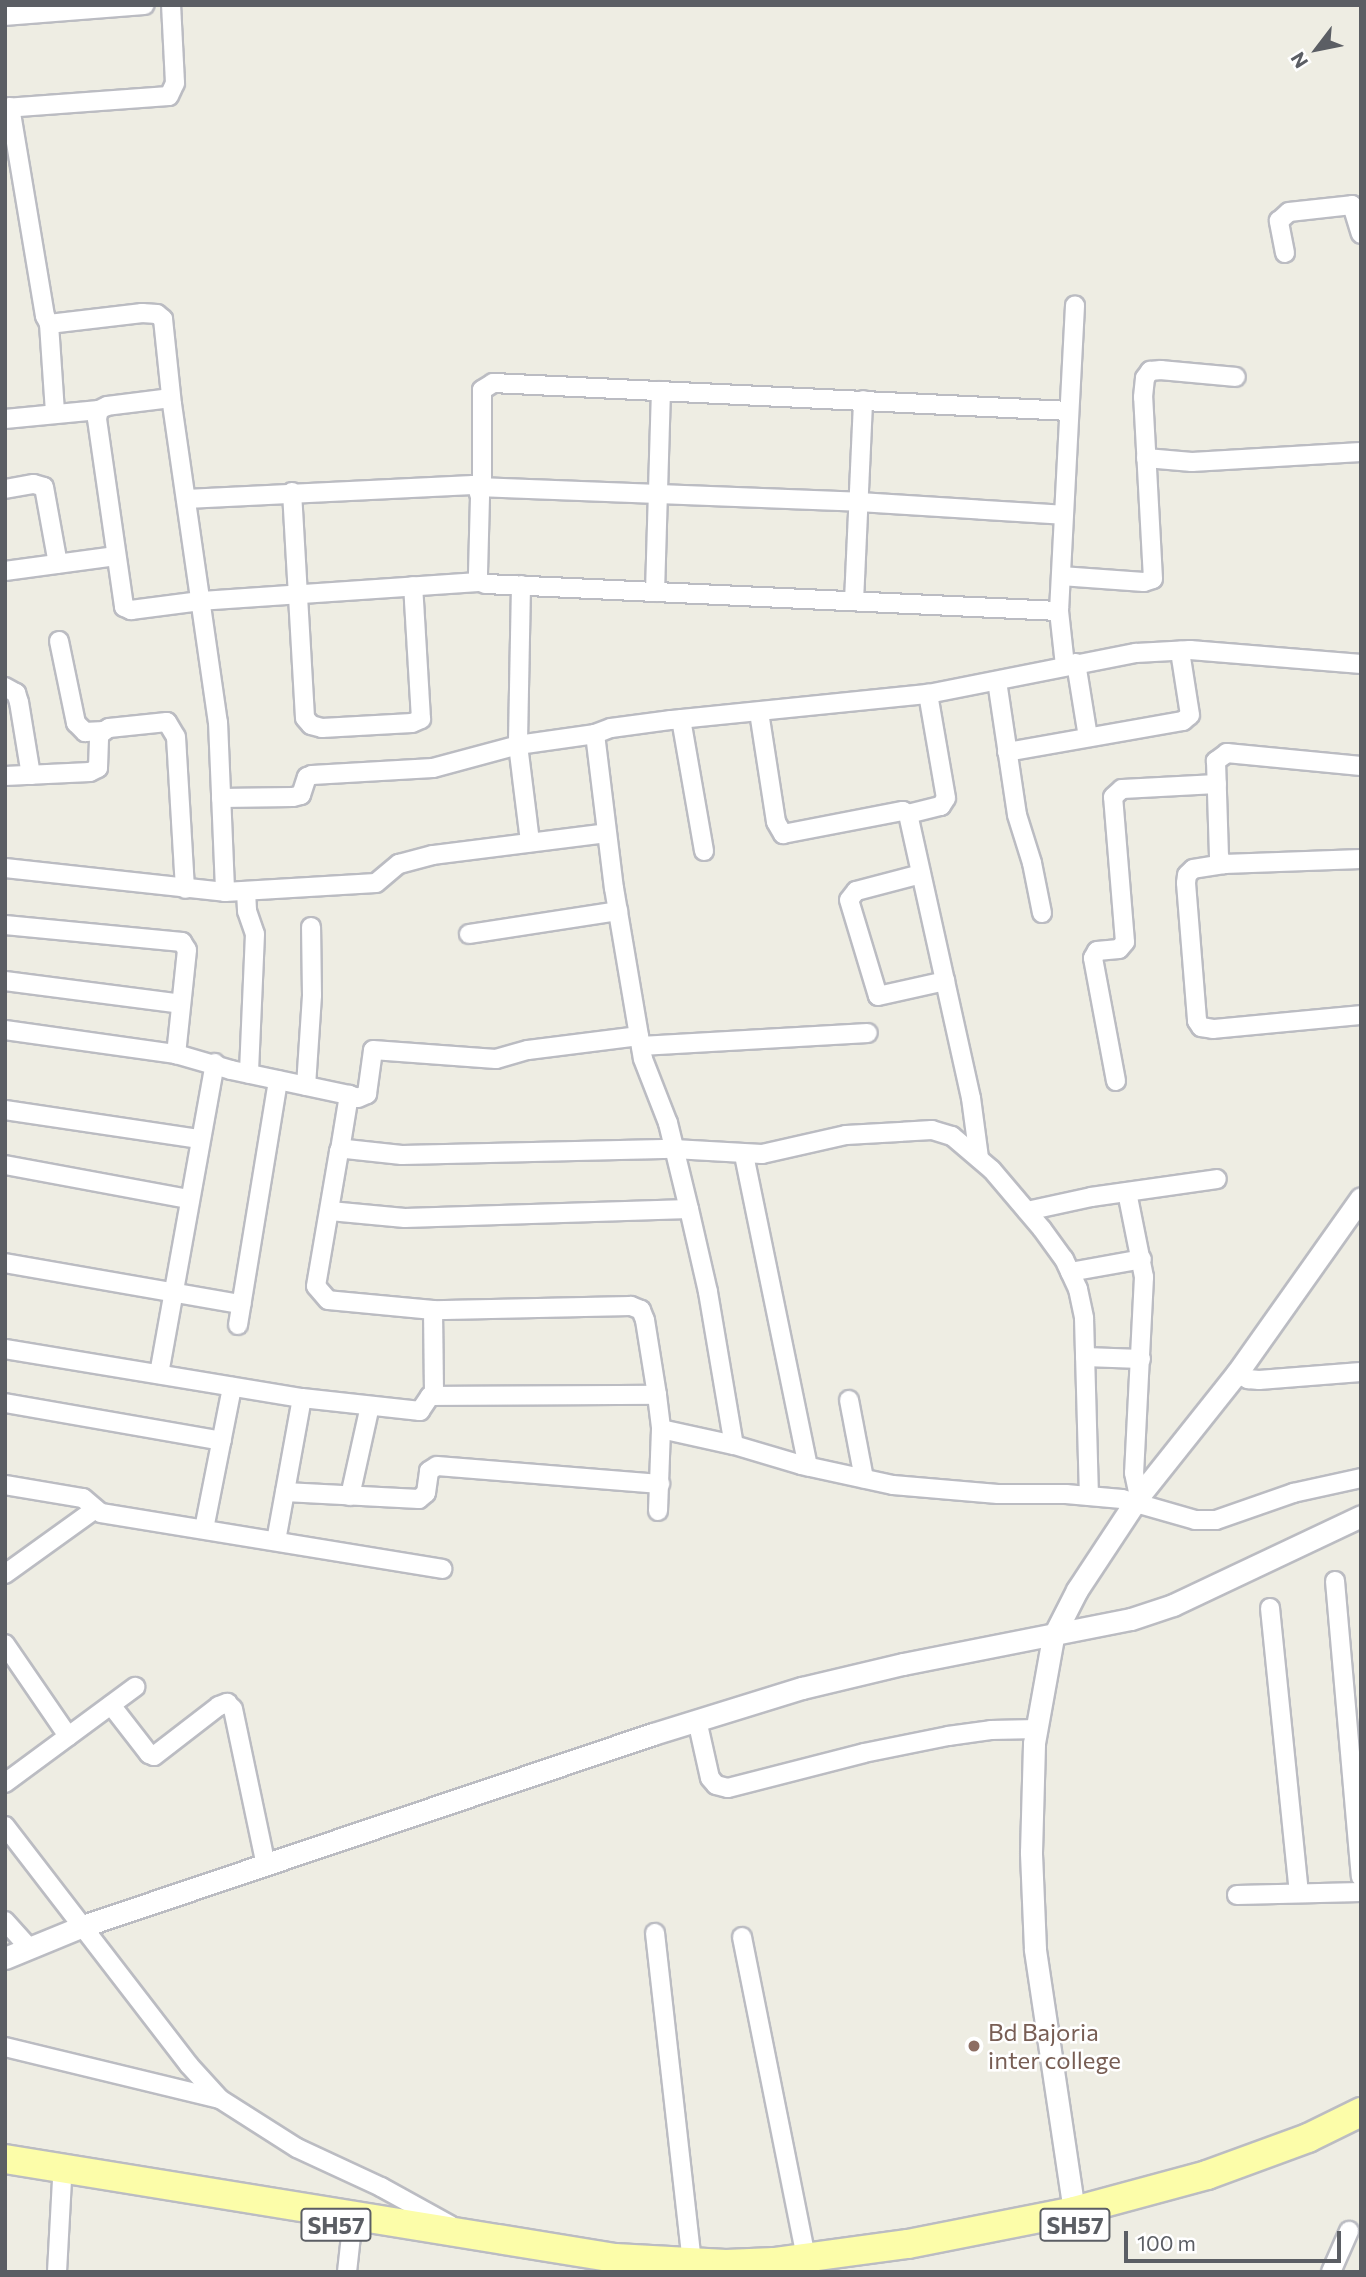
<!DOCTYPE html>
<html>
<head>
<meta charset="utf-8">
<style>
  body { margin:0 }
  #map { position:relative; width:1366px; height:2277px; overflow:hidden; background:#eeede3; font-family:Commissioner,sans-serif }
  div>[style] { position:absolute }
  [style*='--x'] { left:calc(var(--x)*1px); top:calc(var(--y)*1px); width:calc(var(--w)*1px); rotate:calc(var(--a)*1deg) }
  .roads { filter:drop-shadow(2px 0 #bbbcc2) drop-shadow(-2px 0 #bbbcc2) drop-shadow(0 2px #bbbcc2) drop-shadow(0 -2px #bbbcc2) }
  .minor>* { height:18px; margin:-9px; padding:0 9px; transform-origin:9px; border-radius:9px; background:#fff }
  .tertiary>* { height:21px; margin:-10.5px; padding:0 10.5px; transform-origin:10.5px; border-radius:10.5px; background:#fff }
  .primary>* { height:28px; margin:-14px; padding:0 14px; transform-origin:14px; border-radius:14px; background:#fcfda9 }
  .dots>* { width:19px; height:19px; translate:-50% -50%; box-sizing:border-box; border:4px solid #fff; border-radius:50% }
  span { translate:-50% -50%; white-space:nowrap; text-align:center; line-height:1.15; -webkit-text-stroke:5px #fff; paint-order:stroke }
  .shield-label span { padding:2px 5px; background:#fff; border:2px solid; border-radius:5px; -webkit-text-stroke-width:0 }
  .shield-label { font-size:23px; color:#5b5e64; font-weight:700 }
  .education-label { font-size:24px; color:#785e54 }
  .left { translate:0 -50%; text-align:left }
  .frame { position:absolute; inset:0; border:7px solid #5b5e64; pointer-events:none }
  .north { position:absolute; left:1282px; top:14px; width:70px; height:70px; -webkit-text-stroke:5px #fff; paint-order:stroke; rotate:238deg; font-size:19px; font-weight:700; line-height:28px; text-align:center; color:#5b5e64 }
  .north::after { content:''; display:block; margin:auto; width:24px; height:32px; background:#5b5e64; clip-path:polygon(50% 0,100% 100%,50% 72%,0 100%) }
  .scale { position:absolute; left:1124px; top:2231px; width:217px; height:32px; box-sizing:border-box; border:4px solid #5b5e64; border-top:0; padding-left:9px; font-size:21px; line-height:24px; white-space:nowrap; color:#5b5e64; -webkit-text-stroke:5px #fff; paint-order:stroke }
</style>
</head>
<body>
<div id="map">
  <div class="roads">
    <div class="minor">
      <div style="--x:5;--y:16;--w:140;--a:-4.5"></div>
      <div style="--x:10;--y:107;--w:212;--a:80.5"></div>
      <div style="--x:45;--y:316;--w:9;--a:63"></div>
      <div style="--x:49;--y:324;--w:94;--a:-6.7"></div>
      <div style="--x:142;--y:313;--w:15;--a:4"></div>
      <div style="--x:157;--y:314;--w:8;--a:40"></div>
      <div style="--x:163;--y:319;--w:85;--a:84"></div>
      <div style="--x:172;--y:404;--w:321;--a:81.8"></div>
      <div style="--x:218;--y:722;--w:170;--a:87.6"></div>
      <div style="--x:225;--y:892;--w:151;--a:-3.4"></div>
      <div style="--x:376;--y:883;--w:30;--a:-40"></div>
      <div style="--x:399;--y:864;--w:35;--a:-15"></div>
      <div style="--x:433;--y:855;--w:174;--a:-7.2"></div>
      <div style="--x:5;--y:108;--w:164;--a:-4.2"></div>
      <div style="--x:169;--y:96;--w:14;--a:-65"></div>
      <div style="--x:175;--y:83;--w:78;--a:-92.9"></div>
      <div style="--x:1285;--y:253;--w:33;--a:-101"></div>
      <div style="--x:1279;--y:221;--w:13;--a:-42"></div>
      <div style="--x:1289;--y:212;--w:63;--a:-6.3"></div>
      <div style="--x:1352;--y:205;--w:30;--a:73"></div>
      <div style="--x:49;--y:324;--w:89;--a:86.1"></div>
      <div style="--x:171;--y:398;--w:64;--a:172.9"></div>
      <div style="--x:107;--y:406;--w:9;--a:153"></div>
      <div style="--x:99;--y:410;--w:9;--a:103"></div>
      <div style="--x:97;--y:419;--w:190;--a:81.8"></div>
      <div style="--x:124;--y:607;--w:8;--a:23"></div>
      <div style="--x:131;--y:610;--w:70;--a:-7.4"></div>
      <div style="--x:200;--y:601;--w:281;--a:-3.9"></div>
      <div style="--x:5;--y:419;--w:94;--a:-5.5"></div>
      <div style="--x:1146;--y:458;--w:46;--a:5"></div>
      <div style="--x:1192;--y:462;--w:169;--a:-3.4"></div>
      <div style="--x:482;--y:486;--w:96;--a:-90"></div>
      <div style="--x:482;--y:390;--w:13;--a:-32"></div>
      <div style="--x:493;--y:383;--w:577;--a:2.78"></div>
      <div style="--x:477;--y:487;--w:382;--a:2.2"></div>
      <div style="--x:859;--y:502;--w:204;--a:3.6"></div>
      <div style="--x:5;--y:489;--w:29;--a:-10"></div>
      <div style="--x:34;--y:484;--w:10;--a:17"></div>
      <div style="--x:44;--y:487;--w:78;--a:79.7"></div>
      <div style="--x:292;--y:492;--w:226;--a:86.7"></div>
      <div style="--x:305;--y:718;--w:9;--a:49"></div>
      <div style="--x:311;--y:725;--w:11;--a:15"></div>
      <div style="--x:322;--y:728;--w:90;--a:-3.2"></div>
      <div style="--x:412;--y:723;--w:10;--a:-24"></div>
      <div style="--x:421;--y:719;--w:133;--a:-93.4"></div>
      <div style="--x:186;--y:499;--w:287;--a:-2.8"></div>
      <div style="--x:473;--y:485;--w:4;--a:27"></div>
      <div style="--x:477;--y:487;--w:10;--a:73"></div>
      <div style="--x:480;--y:497;--w:79;--a:91.5"></div>
      <div style="--x:478;--y:576;--w:6;--a:72"></div>
      <div style="--x:480;--y:582;--w:6;--a:18"></div>
      <div style="--x:486;--y:584;--w:574;--a:2.7"></div>
      <div style="--x:1059;--y:611;--w:54;--a:83.7"></div>
      <div style="--x:5;--y:571;--w:112;--a:-7.7"></div>
      <div style="--x:1061;--y:576;--w:83;--a:4.1"></div>
      <div style="--x:1144;--y:582;--w:9;--a:-18"></div>
      <div style="--x:1153;--y:579;--w:182;--a:-93.1"></div>
      <div style="--x:1143;--y:397;--w:19;--a:-84"></div>
      <div style="--x:1145;--y:378;--w:9;--a:-54"></div>
      <div style="--x:1150;--y:371;--w:11;--a:-5"></div>
      <div style="--x:1161;--y:370;--w:75;--a:5.3"></div>
      <div style="--x:521;--y:585;--w:160;--a:91.1"></div>
      <div style="--x:518;--y:745;--w:78;--a:-8.1"></div>
      <div style="--x:595;--y:734;--w:155;--a:83"></div>
      <div style="--x:614;--y:888;--w:173;--a:80.4"></div>
      <div style="--x:643;--y:1059;--w:69;--a:68.7"></div>
      <div style="--x:668;--y:1123;--w:89;--a:76.3"></div>
      <div style="--x:689;--y:1209;--w:85;--a:77.1"></div>
      <div style="--x:708;--y:1292;--w:155;--a:80.4"></div>
      <div style="--x:734;--y:1445;--w:70;--a:16.6"></div>
      <div style="--x:801;--y:1465;--w:94;--a:12.3"></div>
      <div style="--x:893;--y:1485;--w:105;--a:4.9"></div>
      <div style="--x:998;--y:1494;--w:68;--a:0"></div>
      <div style="--x:1066;--y:1494;--w:56;--a:5.1"></div>
      <div style="--x:1122;--y:1499;--w:76;--a:16"></div>
      <div style="--x:1195;--y:1520;--w:21;--a:0"></div>
      <div style="--x:1216;--y:1520;--w:82;--a:-19.3"></div>
      <div style="--x:1293;--y:1493;--w:70;--a:-12.4"></div>
      <div style="--x:655;--y:592;--w:201;--a:-88.3"></div>
      <div style="--x:854;--y:601;--w:201;--a:-87.4"></div>
      <div style="--x:1059;--y:611;--w:306;--a:-87"></div>
      <div style="--x:59;--y:641;--w:84;--a:78.3"></div>
      <div style="--x:76;--y:723;--w:13;--a:45"></div>
      <div style="--x:85;--y:732;--w:19;--a:-3"></div>
      <div style="--x:1076;--y:663;--w:75;--a:80.8"></div>
      <div style="--x:997;--y:681;--w:135;--a:81.5"></div>
      <div style="--x:1017;--y:815;--w:50;--a:72.6"></div>
      <div style="--x:1032;--y:863;--w:51;--a:78.7"></div>
      <div style="--x:5;--y:687;--w:13;--a:29"></div>
      <div style="--x:16;--y:693;--w:9;--a:72"></div>
      <div style="--x:19;--y:702;--w:74;--a:80.7"></div>
      <div style="--x:759;--y:712;--w:111;--a:81.2"></div>
      <div style="--x:776;--y:822;--w:14;--a:60"></div>
      <div style="--x:783;--y:834;--w:122;--a:-10.9"></div>
      <div style="--x:903;--y:811;--w:6;--a:31"></div>
      <div style="--x:908;--y:814;--w:291;--a:77.5"></div>
      <div style="--x:971;--y:1098;--w:61;--a:82.4"></div>
      <div style="--x:681;--y:719;--w:134;--a:80.1"></div>
      <div style="--x:595;--y:734;--w:17;--a:-21"></div>
      <div style="--x:611;--y:728;--w:61;--a:-7.6"></div>
      <div style="--x:671;--y:720;--w:258;--a:-5.8"></div>
      <div style="--x:928;--y:694;--w:212;--a:-11.2"></div>
      <div style="--x:1136;--y:653;--w:54;--a:-3.2"></div>
      <div style="--x:1190;--y:650;--w:172;--a:4.7"></div>
      <div style="--x:1007;--y:752;--w:179;--a:-10"></div>
      <div style="--x:1183;--y:721;--w:9;--a:-41"></div>
      <div style="--x:1190;--y:715;--w:65;--a:-98.9"></div>
      <div style="--x:1361;--y:766;--w:135;--a:-174.5"></div>
      <div style="--x:1227;--y:753;--w:14;--a:144"></div>
      <div style="--x:1216;--y:761;--w:96;--a:88.2"></div>
      <div style="--x:1219;--y:857;--w:9;--a:54"></div>
      <div style="--x:1224;--y:864;--w:137;--a:-2.1"></div>
      <div style="--x:5;--y:776;--w:85;--a:-2.7"></div>
      <div style="--x:90;--y:772;--w:9;--a:-27"></div>
      <div style="--x:98;--y:768;--w:32;--a:-88"></div>
      <div style="--x:99;--y:736;--w:7;--a:-45"></div>
      <div style="--x:104;--y:731;--w:6;--a:-31"></div>
      <div style="--x:109;--y:728;--w:58;--a:-5.9"></div>
      <div style="--x:167;--y:722;--w:17;--a:59"></div>
      <div style="--x:176;--y:737;--w:152;--a:86.6"></div>
      <div style="--x:221;--y:798;--w:72;--a:-0.8"></div>
      <div style="--x:293;--y:797;--w:8;--a:-14"></div>
      <div style="--x:301;--y:795;--w:19;--a:-72"></div>
      <div style="--x:307;--y:777;--w:5;--a:-22"></div>
      <div style="--x:312;--y:775;--w:121;--a:-3.3"></div>
      <div style="--x:433;--y:768;--w:88;--a:-15.1"></div>
      <div style="--x:518;--y:745;--w:98;--a:82.9"></div>
      <div style="--x:908;--y:814;--w:34;--a:-14"></div>
      <div style="--x:941;--y:806;--w:9;--a:-58"></div>
      <div style="--x:946;--y:798;--w:106;--a:-99.8"></div>
      <div style="--x:1224;--y:864;--w:31;--a:171"></div>
      <div style="--x:1193;--y:869;--w:8;--a:135"></div>
      <div style="--x:1187;--y:875;--w:8;--a:97"></div>
      <div style="--x:1186;--y:883;--w:138;--a:85.4"></div>
      <div style="--x:1197;--y:1021;--w:7;--a:56"></div>
      <div style="--x:1201;--y:1027;--w:12;--a:9"></div>
      <div style="--x:1213;--y:1029;--w:149;--a:-5.4"></div>
      <div style="--x:5;--y:868;--w:221;--a:6.2"></div>
      <div style="--x:921;--y:874;--w:67;--a:165.3"></div>
      <div style="--x:856;--y:891;--w:11;--a:128"></div>
      <div style="--x:849;--y:900;--w:100;--a:73.2"></div>
      <div style="--x:878;--y:996;--w:69;--a:-12.6"></div>
      <div style="--x:246;--y:891;--w:20;--a:87"></div>
      <div style="--x:247;--y:911;--w:24;--a:71"></div>
      <div style="--x:255;--y:934;--w:140;--a:92.5"></div>
      <div style="--x:5;--y:925;--w:178;--a:5.5"></div>
      <div style="--x:182;--y:942;--w:9;--a:58"></div>
      <div style="--x:187;--y:950;--w:105;--a:96"></div>
      <div style="--x:469;--y:934;--w:151;--a:-8.8"></div>
      <div style="--x:5;--y:981;--w:177;--a:7.4"></div>
      <div style="--x:5;--y:1030;--w:173;--a:8"></div>
      <div style="--x:176;--y:1054;--w:57;--a:16.2"></div>
      <div style="--x:231;--y:1070;--w:121;--a:12"></div>
      <div style="--x:641;--y:1046;--w:227;--a:-3.3"></div>
      <div style="--x:1116;--y:1081;--w:125;--a:-100.6"></div>
      <div style="--x:1093;--y:958;--w:8;--a:-60"></div>
      <div style="--x:1097;--y:951;--w:22;--a:-5"></div>
      <div style="--x:1119;--y:949;--w:9;--a:-49"></div>
      <div style="--x:1125;--y:942;--w:145;--a:-94.7"></div>
      <div style="--x:1113;--y:797;--w:12;--a:-42"></div>
      <div style="--x:1122;--y:789;--w:95;--a:-3"></div>
      <div style="--x:306;--y:1086;--w:91;--a:-86.2"></div>
      <div style="--x:312;--y:995;--w:68;--a:-90.8"></div>
      <div style="--x:5;--y:1110;--w:197;--a:8.5"></div>
      <div style="--x:340;--y:1150;--w:56;--a:-80.7"></div>
      <div style="--x:349;--y:1095;--w:9;--a:18"></div>
      <div style="--x:358;--y:1098;--w:10;--a:-24"></div>
      <div style="--x:367;--y:1094;--w:44;--a:-82.2"></div>
      <div style="--x:373;--y:1050;--w:123;--a:4.2"></div>
      <div style="--x:496;--y:1059;--w:33;--a:-16"></div>
      <div style="--x:528;--y:1050;--w:112;--a:-7.2"></div>
      <div style="--x:744;--y:1155;--w:318;--a:78.4"></div>
      <div style="--x:5;--y:1165;--w:187;--a:10.5"></div>
      <div style="--x:1127;--y:1192;--w:87;--a:78.7"></div>
      <div style="--x:1144;--y:1277;--w:196;--a:92.9"></div>
      <div style="--x:1134;--y:1473;--w:24;--a:78"></div>
      <div style="--x:330;--y:1211;--w:75;--a:5.3"></div>
      <div style="--x:405;--y:1218;--w:284;--a:-1.8"></div>
      <div style="--x:1027;--y:1211;--w:66;--a:-12.3"></div>
      <div style="--x:1091;--y:1197;--w:127;--a:-8.1"></div>
      <div style="--x:5;--y:1263;--w:240;--a:9.9"></div>
      <div style="--x:1070;--y:1272;--w:73;--a:-10.2"></div>
      <div style="--x:433;--y:1310;--w:86;--a:89.3"></div>
      <div style="--x:238;--y:1325;--w:248;--a:-80.7"></div>
      <div style="--x:5;--y:1349;--w:301;--a:9.4"></div>
      <div style="--x:302;--y:1398;--w:119;--a:6.3"></div>
      <div style="--x:420;--y:1411;--w:18;--a:-56"></div>
      <div style="--x:430;--y:1396;--w:227;--a:-0.3"></div>
      <div style="--x:657;--y:1395;--w:76;--a:-99.1"></div>
      <div style="--x:645;--y:1320;--w:11;--a:-112"></div>
      <div style="--x:641;--y:1310;--w:11;--a:-158"></div>
      <div style="--x:631;--y:1306;--w:198;--a:178.8"></div>
      <div style="--x:433;--y:1310;--w:105;--a:-174.6"></div>
      <div style="--x:328;--y:1300;--w:18;--a:-131"></div>
      <div style="--x:316;--y:1286;--w:137;--a:-80.3"></div>
      <div style="--x:339;--y:1151;--w:7;--a:-16"></div>
      <div style="--x:346;--y:1149;--w:56;--a:6.1"></div>
      <div style="--x:402;--y:1155;--w:272;--a:-1.3"></div>
      <div style="--x:674;--y:1149;--w:88;--a:3.3"></div>
      <div style="--x:762;--y:1154;--w:86;--a:-12.7"></div>
      <div style="--x:846;--y:1135;--w:86;--a:-3.3"></div>
      <div style="--x:932;--y:1130;--w:21;--a:17"></div>
      <div style="--x:952;--y:1136;--w:52;--a:40.4"></div>
      <div style="--x:992;--y:1170;--w:77;--a:49.7"></div>
      <div style="--x:1042;--y:1229;--w:37;--a:54"></div>
      <div style="--x:1064;--y:1259;--w:33;--a:65"></div>
      <div style="--x:1078;--y:1289;--w:30;--a:78"></div>
      <div style="--x:1084;--y:1318;--w:178;--a:88.4"></div>
      <div style="--x:1085;--y:1357;--w:56;--a:2"></div>
      <div style="--x:1237;--y:1373;--w:13;--a:29"></div>
      <div style="--x:1248;--y:1379;--w:11;--a:5"></div>
      <div style="--x:1259;--y:1380;--w:102;--a:-4.5"></div>
      <div style="--x:159;--y:1374;--w:316;--a:-79.8"></div>
      <div style="--x:657;--y:1395;--w:34;--a:83"></div>
      <div style="--x:661;--y:1429;--w:75;--a:12.4"></div>
      <div style="--x:849;--y:1400;--w:80;--a:79.2"></div>
      <div style="--x:5;--y:1403;--w:220;--a:9.9"></div>
      <div style="--x:5;--y:1485;--w:79;--a:9.5"></div>
      <div style="--x:83;--y:1498;--w:23;--a:40"></div>
      <div style="--x:101;--y:1513;--w:346;--a:9.3"></div>
      <div style="--x:285;--y:1492;--w:134;--a:3"></div>
      <div style="--x:419;--y:1499;--w:9;--a:-41"></div>
      <div style="--x:426;--y:1493;--w:22;--a:-82"></div>
      <div style="--x:429;--y:1471;--w:9;--a:-32"></div>
      <div style="--x:437;--y:1466;--w:224;--a:4.6"></div>
      <div style="--x:350;--y:1496;--w:92;--a:-77.5"></div>
      <div style="--x:658;--y:1511;--w:82;--a:-87.9"></div>
      <div style="--x:204;--y:1529;--w:145;--a:-78.8"></div>
      <div style="--x:276;--y:1541;--w:145;--a:-79.7"></div>
      <div style="--x:5;--y:1574;--w:110;--a:-35.7"></div>
      <div style="--x:1335;--y:1581;--w:297;--a:85"></div>
      <div style="--x:1270;--y:1608;--w:286;--a:84.2"></div>
      <div style="--x:5;--y:1644;--w:112;--a:55.6"></div>
      <div style="--x:111;--y:1705;--w:62;--a:52.2"></div>
      <div style="--x:149;--y:1754;--w:5;--a:22"></div>
      <div style="--x:154;--y:1756;--w:82;--a:-37.6"></div>
      <div style="--x:219;--y:1706;--w:9;--a:-21"></div>
      <div style="--x:227;--y:1703;--w:8;--a:45"></div>
      <div style="--x:233;--y:1709;--w:159;--a:78.1"></div>
      <div style="--x:697;--y:1720;--w:59;--a:77.4"></div>
      <div style="--x:710;--y:1778;--w:9;--a:49"></div>
      <div style="--x:716;--y:1785;--w:12;--a:14"></div>
      <div style="--x:728;--y:1788;--w:140;--a:-14.4"></div>
      <div style="--x:864;--y:1753;--w:86;--a:-11.4"></div>
      <div style="--x:948;--y:1736;--w:43;--a:-7.9"></div>
      <div style="--x:991;--y:1730;--w:46;--a:-1.2"></div>
      <div style="--x:5;--y:1783;--w:162;--a:-36.4"></div>
      <div style="--x:5;--y:1826;--w:302;--a:52.4"></div>
      <div style="--x:189;--y:2065;--w:46;--a:47.6"></div>
      <div style="--x:220;--y:2099;--w:91;--a:32.5"></div>
      <div style="--x:297;--y:2148;--w:93;--a:24.9"></div>
      <div style="--x:381;--y:2187;--w:79;--a:28.8"></div>
      <div style="--x:1237;--y:1895;--w:124;--a:-1.4"></div>
      <div style="--x:5;--y:1921;--w:36;--a:48"></div>
      <div style="--x:655;--y:1933;--w:332;--a:83.6"></div>
      <div style="--x:742;--y:1937;--w:327;--a:78.7"></div>
      <div style="--x:5;--y:2047;--w:221;--a:13.6"></div>
      <div style="--x:57;--y:2272;--w:93;--a:-86.9"></div>
      <div style="--x:347;--y:2272;--w:45;--a:-83.7"></div>
      <div style="--x:1331;--y:2272;--w:45;--a:-66.3"></div>
    </div>
    <div class="tertiary">
      <div style="--x:5;--y:1958;--w:84;--a:-22.3"></div>
      <div style="--x:83;--y:1926;--w:601;--a:-18.62"></div>
      <div style="--x:653;--y:1734;--w:156;--a:-17.2"></div>
      <div style="--x:802;--y:1688;--w:104;--a:-13.4"></div>
      <div style="--x:903;--y:1664;--w:232;--a:-11.2"></div>
      <div style="--x:1131;--y:1619;--w:44;--a:-18.4"></div>
      <div style="--x:1173;--y:1605;--w:208;--a:-25.3"></div>
      <div style="--x:1074;--y:2211;--w:265;--a:-98.5"></div>
      <div style="--x:1035;--y:1949;--w:97;--a:-92.4"></div>
      <div style="--x:1031;--y:1852;--w:109;--a:-88.4"></div>
      <div style="--x:1034;--y:1743;--w:108;--a:-79.8"></div>
      <div style="--x:1053;--y:1637;--w:53;--a:-62.9"></div>
      <div style="--x:1077;--y:1590;--w:113;--a:-56.6"></div>
      <div style="--x:1139;--y:1496;--w:157;--a:-51.5"></div>
      <div style="--x:1237;--y:1373;--w:214;--a:-54.7"></div>
    </div>
    <div class="primary">
      <div style="--x:5;--y:2159;--w:618;--a:9.22"></div>
      <div style="--x:615;--y:2258;--w:111;--a:3.1"></div>
      <div style="--x:726;--y:2264;--w:48;--a:-2.4"></div>
      <div style="--x:774;--y:2262;--w:135;--a:-7.7"></div>
      <div style="--x:908;--y:2244;--w:169;--a:-11.2"></div>
      <div style="--x:1074;--y:2211;--w:138;--a:-15.1"></div>
      <div style="--x:1207;--y:2175;--w:108;--a:-20.1"></div>
      <div style="--x:1308;--y:2138;--w:59;--a:-26.1"></div>
    </div>
  </div>
  <div class="dots">
    <div style="left:974px;top:2046px;background:#8d6e63"></div>
  </div>
  <div class="shield-label">
    <span style="left:336px;top:2225px">SH57</span>
    <span style="left:1075px;top:2225px">SH57</span>
  </div>
  <div class="education-label">
    <span class="left" style="left:988px;top:2046px">Bd Bajoria<br>inter college</span>
  </div>
  <div class="frame"></div>
  <div class="north">N</div>
  <div class="scale">100 m</div>
</div>
</body>
</html>
